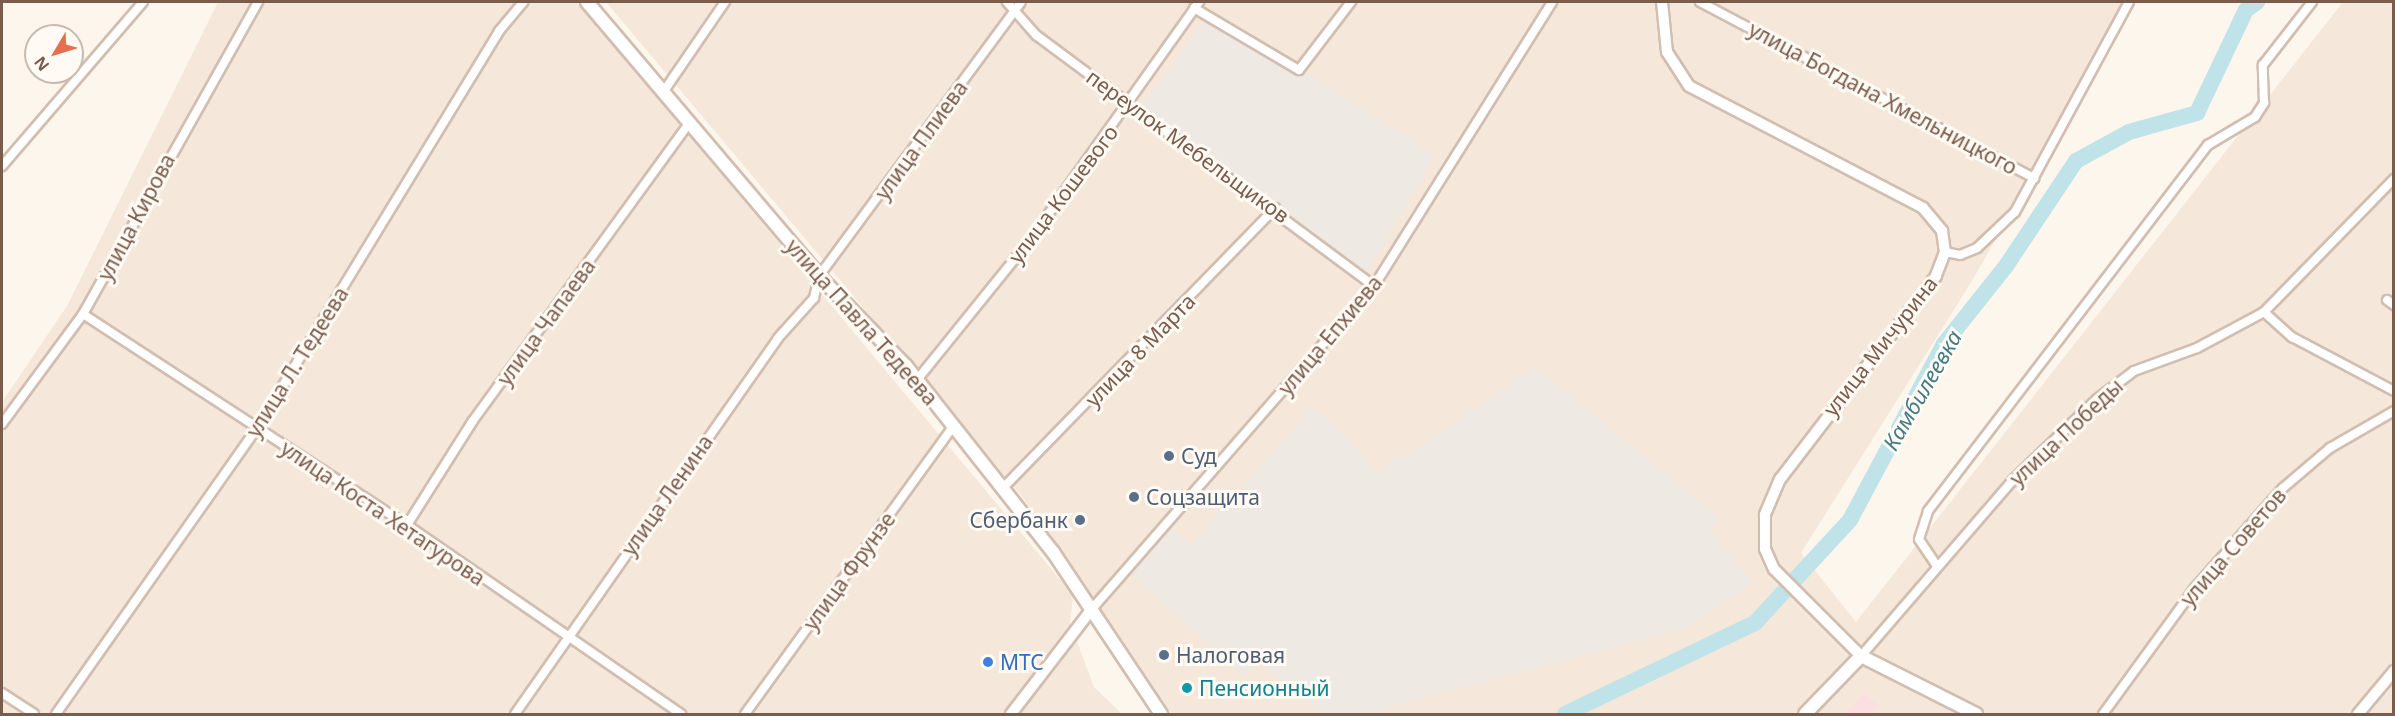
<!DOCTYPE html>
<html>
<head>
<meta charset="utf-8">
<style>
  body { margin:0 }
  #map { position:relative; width:2395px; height:716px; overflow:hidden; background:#fdf6ec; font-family:"Noto Sans",sans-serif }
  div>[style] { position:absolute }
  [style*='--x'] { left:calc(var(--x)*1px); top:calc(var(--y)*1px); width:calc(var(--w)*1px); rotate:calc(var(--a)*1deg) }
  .residential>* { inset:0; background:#f5e8da }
  .industrial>* { inset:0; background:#efe9e4 }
  .medical>* { inset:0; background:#fbdfe3 }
  .river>* { height:16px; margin:-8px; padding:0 8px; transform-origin:8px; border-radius:8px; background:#bfe3e8 }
  .roads { filter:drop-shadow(2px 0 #d1beb0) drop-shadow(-2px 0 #d1beb0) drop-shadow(0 2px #d1beb0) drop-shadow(0 -2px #d1beb0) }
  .minor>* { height:8px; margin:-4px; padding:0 4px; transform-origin:4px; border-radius:4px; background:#fff }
  .tertiary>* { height:10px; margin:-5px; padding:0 5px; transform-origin:5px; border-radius:5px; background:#fff }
  .secondary>* { height:12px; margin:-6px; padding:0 6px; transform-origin:6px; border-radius:6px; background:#fff }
  .dots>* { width:16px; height:16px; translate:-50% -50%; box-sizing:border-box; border:3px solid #fffaf3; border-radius:50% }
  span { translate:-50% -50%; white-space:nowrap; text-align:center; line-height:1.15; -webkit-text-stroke:6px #fffaf3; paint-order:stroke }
  .street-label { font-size:21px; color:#7a5c4d }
  .service-label { font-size:21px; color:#4e5e75 }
  .left { translate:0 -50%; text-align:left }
  .right { translate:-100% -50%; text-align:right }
  .shop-label { font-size:21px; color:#366cbe }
  .culture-label { font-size:21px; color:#0d838f }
  .water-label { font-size:22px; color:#437c86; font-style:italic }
  .frame { position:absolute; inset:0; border:3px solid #7a5c4d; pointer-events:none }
  .north { position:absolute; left:24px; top:24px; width:60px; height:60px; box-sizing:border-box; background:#fffaf3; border:2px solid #cabbb1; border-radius:50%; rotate:232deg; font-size:16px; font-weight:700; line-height:24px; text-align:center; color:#7a5c4d }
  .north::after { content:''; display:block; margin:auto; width:21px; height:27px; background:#e76f51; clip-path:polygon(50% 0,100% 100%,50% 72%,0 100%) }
</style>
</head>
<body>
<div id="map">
  <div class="residential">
    <div style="clip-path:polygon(218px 2px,578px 2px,1073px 595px,1070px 623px,1094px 687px,1122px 714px,2px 714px,2px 402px,67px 306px)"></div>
    <div style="clip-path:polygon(606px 2px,2119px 2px,2127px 7px,1972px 281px,1801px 553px,1856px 622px,2343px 2px,2393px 2px,2393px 714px,1172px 714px,1024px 499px)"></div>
  </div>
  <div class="industrial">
    <div style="clip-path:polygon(1211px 12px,1435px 155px,1363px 279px,1143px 105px)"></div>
    <div style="clip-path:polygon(1535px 367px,1720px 518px,1710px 529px,1753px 584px,1686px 628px,1363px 714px,1323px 714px,1258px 662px,1245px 677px,1132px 574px,1171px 528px,1191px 545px,1312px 409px,1329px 419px,1381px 475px,1397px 454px,1402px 459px)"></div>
  </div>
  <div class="medical">
    <div style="clip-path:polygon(1864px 693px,1879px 706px,1871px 714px,1845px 714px)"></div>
  </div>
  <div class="river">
    <div style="--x:1565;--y:714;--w:211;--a:-25.6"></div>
    <div style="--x:1755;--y:623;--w:140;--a:-47.3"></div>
    <div style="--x:1850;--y:520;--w:200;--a:-61.9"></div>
    <div style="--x:1944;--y:344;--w:100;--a:-51.5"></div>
    <div style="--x:2006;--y:266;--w:126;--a:-56.3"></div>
    <div style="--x:2076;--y:161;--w:60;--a:-28.7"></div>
    <div style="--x:2129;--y:132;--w:71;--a:-15.6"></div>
    <div style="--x:2197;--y:113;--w:114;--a:-64.6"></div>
    <div style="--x:2246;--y:10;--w:14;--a:-36"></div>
  </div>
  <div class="roads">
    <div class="minor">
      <div style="--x:1007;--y:2;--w:44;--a:48.7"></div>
      <div style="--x:1036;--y:35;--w:421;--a:36.6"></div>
      <div style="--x:1700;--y:2;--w:378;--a:27.8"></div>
      <div style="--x:1194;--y:8;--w:122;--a:30.6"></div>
      <div style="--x:1299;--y:70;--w:86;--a:-52.6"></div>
      <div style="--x:664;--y:91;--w:108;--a:-55.6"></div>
      <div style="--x:2;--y:166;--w:216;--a:-49.3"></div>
      <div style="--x:1945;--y:252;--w:15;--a:11"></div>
      <div style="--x:1960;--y:255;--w:18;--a:-22"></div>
      <div style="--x:1977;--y:248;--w:52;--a:-43.5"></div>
      <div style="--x:2015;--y:212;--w:239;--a:-61.5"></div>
      <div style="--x:2387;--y:300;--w:9;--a:36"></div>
      <div style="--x:2264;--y:312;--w:38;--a:42"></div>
      <div style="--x:2292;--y:337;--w:115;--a:27.9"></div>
      <div style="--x:83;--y:314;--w:387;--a:33.1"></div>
      <div style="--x:407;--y:525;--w:333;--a:34.6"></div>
      <div style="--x:917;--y:380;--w:180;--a:-51.1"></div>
      <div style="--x:1030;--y:240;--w:292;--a:-54.6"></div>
      <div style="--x:2;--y:424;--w:137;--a:-53.6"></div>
      <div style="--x:83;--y:314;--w:358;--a:-60.7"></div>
      <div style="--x:1002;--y:489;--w:392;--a:-45.8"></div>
      <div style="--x:407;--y:525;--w:122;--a:-57.7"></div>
      <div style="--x:472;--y:422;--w:369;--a:-54"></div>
      <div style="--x:1937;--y:566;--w:32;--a:-124"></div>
      <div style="--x:1919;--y:539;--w:29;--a:-72"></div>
      <div style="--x:1928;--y:511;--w:461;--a:-52.6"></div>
      <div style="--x:2208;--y:145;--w:55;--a:-30.8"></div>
      <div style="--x:2255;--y:117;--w:17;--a:-57"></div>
      <div style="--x:2264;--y:103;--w:38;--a:-92"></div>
      <div style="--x:2263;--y:65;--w:80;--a:-52.1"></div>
      <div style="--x:1091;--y:610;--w:430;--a:-48.9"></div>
      <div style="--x:1374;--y:286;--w:335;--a:-57.9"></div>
      <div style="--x:1861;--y:656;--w:231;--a:-49.2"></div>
      <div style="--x:2012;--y:481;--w:118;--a:-44"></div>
      <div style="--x:2097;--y:399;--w:46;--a:-37.1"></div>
      <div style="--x:2134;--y:371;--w:67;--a:-20.1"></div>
      <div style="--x:2197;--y:348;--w:76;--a:-28.2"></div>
      <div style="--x:2264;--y:312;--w:186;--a:-45.7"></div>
      <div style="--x:2;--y:693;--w:38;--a:33"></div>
      <div style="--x:56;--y:714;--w:350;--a:-54.9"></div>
      <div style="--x:257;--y:428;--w:465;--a:-58.6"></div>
      <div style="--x:499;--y:31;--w:38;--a:-50"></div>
      <div style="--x:515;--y:714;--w:459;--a:-55"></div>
      <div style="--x:778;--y:338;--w:54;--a:-48"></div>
      <div style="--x:814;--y:298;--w:23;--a:-77"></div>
      <div style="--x:819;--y:276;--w:340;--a:-53.6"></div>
      <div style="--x:745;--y:714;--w:354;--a:-54.1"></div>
      <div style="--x:2103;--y:714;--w:156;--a:-53.9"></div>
      <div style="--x:2195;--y:588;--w:133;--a:-48.7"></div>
      <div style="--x:2283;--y:488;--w:62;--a:-40.4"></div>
      <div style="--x:2330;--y:448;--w:74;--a:-30"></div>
    </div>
    <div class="tertiary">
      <div style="--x:1662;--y:2;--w:50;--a:84.3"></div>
      <div style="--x:1667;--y:52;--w:40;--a:57.1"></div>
      <div style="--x:1689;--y:86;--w:264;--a:27.5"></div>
      <div style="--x:1923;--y:208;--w:30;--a:50"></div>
      <div style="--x:1942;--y:231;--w:21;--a:82"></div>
      <div style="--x:1945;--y:252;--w:26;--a:111"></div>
      <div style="--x:1936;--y:276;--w:256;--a:127.5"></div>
      <div style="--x:1780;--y:479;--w:39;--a:113"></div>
      <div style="--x:1765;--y:515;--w:34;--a:90"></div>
      <div style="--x:1765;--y:549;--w:22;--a:66"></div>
      <div style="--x:1774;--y:569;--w:123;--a:45"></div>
      <div style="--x:1011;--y:714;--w:131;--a:-52.4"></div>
      <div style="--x:2358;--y:714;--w:56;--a:-50.1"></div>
    </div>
    <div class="secondary">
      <div style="--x:587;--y:2;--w:359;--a:49.7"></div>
      <div style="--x:819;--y:276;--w:125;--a:46"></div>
      <div style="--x:906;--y:366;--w:237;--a:51.7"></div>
      <div style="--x:1053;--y:552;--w:195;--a:56.3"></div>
      <div style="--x:1805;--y:714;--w:81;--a:-46"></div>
      <div style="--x:1861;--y:656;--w:129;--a:26.8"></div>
    </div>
  </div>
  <div class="dots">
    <div style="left:1169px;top:456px;background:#5c6f8a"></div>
    <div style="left:1134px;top:497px;background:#5c6f8a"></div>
    <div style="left:1080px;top:520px;background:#5c6f8a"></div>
    <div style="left:1164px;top:655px;background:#5c6f8a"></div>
    <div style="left:988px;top:662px;background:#3f7fe0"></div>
    <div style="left:1187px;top:688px;background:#0f9aa8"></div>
  </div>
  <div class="street-label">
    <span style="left:1883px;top:98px;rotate:28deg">улица Богдана Хмельницкого</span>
    <span style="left:921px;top:140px;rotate:-54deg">улица Плиева</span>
    <span style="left:1188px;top:146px;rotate:36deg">переулок Мебельщиков</span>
    <span style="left:1063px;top:194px;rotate:-53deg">улица Кошевого</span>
    <span style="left:136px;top:217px;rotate:-62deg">улица Кирова</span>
    <span style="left:546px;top:322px;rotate:-54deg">улица Чапаева</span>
    <span style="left:862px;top:322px;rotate:48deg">улица Павла Тедеева</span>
    <span style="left:1330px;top:335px;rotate:-50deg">улица Епхиева</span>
    <span style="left:1880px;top:346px;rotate:-52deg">улица Мичурина</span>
    <span style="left:1140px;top:350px;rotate:-46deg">улица 8 Марта</span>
    <span style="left:297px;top:362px;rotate:-58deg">улица Л. Тедеева</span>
    <span style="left:2066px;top:432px;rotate:-43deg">улица Победы</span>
    <span style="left:667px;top:495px;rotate:-55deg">улица Ленина</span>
    <span style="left:383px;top:513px;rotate:34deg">улица Коста Хетагурова</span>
    <span style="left:2233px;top:547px;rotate:-49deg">улица Советов</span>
    <span style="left:849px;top:571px;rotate:-54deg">улица Фрунзе</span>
  </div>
  <div class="service-label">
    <span class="left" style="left:1181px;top:456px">Суд</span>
    <span class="left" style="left:1146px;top:497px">Соцзащита</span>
    <span class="right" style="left:1068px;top:520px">Сбербанк</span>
    <span class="left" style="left:1176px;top:655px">Налоговая</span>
  </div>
  <div class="shop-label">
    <span class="left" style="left:1000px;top:662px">МТС</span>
  </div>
  <div class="culture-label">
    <span class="left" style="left:1199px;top:688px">Пенсионный</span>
  </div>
  <div class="water-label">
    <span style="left:1922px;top:390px;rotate:-60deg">Камбилеевка</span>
  </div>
  <div class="frame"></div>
  <div class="north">N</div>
</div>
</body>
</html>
